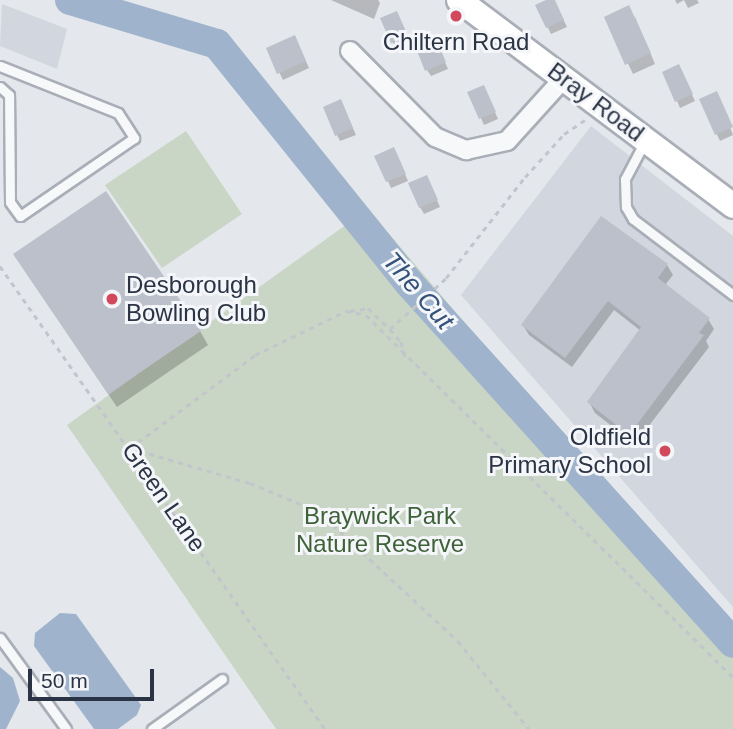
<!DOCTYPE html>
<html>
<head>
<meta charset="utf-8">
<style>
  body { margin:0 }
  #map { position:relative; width:733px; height:729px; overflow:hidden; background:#e4e7ec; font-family:Arial,sans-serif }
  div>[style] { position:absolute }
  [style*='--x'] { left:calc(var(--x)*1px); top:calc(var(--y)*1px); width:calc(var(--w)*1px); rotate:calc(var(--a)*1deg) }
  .built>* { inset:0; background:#d2d6de }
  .green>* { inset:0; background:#c9d6c5 }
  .water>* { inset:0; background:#9fb4cc }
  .shadow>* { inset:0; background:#0003 }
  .river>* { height:30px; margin:-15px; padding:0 15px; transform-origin:15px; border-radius:15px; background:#9fb4cc }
  .building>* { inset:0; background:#bbc0ca }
  .path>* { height:2.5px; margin-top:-1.25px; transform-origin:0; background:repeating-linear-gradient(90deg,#c2c5cb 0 5px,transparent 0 10px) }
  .roads { filter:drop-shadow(2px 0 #a9aeb7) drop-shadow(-2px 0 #a9aeb7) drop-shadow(0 2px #a9aeb7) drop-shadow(0 -2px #a9aeb7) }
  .lane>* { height:9px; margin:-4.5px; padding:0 4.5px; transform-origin:4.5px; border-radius:4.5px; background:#f7f8fa }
  .street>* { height:18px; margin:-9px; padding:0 9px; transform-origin:9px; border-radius:9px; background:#f7f8fa }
  .secondary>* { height:24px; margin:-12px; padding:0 12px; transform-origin:12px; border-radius:12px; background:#fff }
  .dots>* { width:19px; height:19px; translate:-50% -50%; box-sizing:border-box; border:4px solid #f4f6f9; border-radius:50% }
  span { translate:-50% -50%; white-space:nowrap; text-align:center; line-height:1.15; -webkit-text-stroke:6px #f4f6f9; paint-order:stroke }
  .poi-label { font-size:24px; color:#2b3445 }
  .left { translate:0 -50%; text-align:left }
  .right { translate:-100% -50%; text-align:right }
  .street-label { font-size:24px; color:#2b3445 }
  .park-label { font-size:24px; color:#3f6138 }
  .water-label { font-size:26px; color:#34527a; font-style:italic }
  .scale { position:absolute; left:28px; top:669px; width:126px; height:32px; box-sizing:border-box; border:4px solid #2b3445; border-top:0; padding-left:9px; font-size:21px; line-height:24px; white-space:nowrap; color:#2b3445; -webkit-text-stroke:5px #f4f6f9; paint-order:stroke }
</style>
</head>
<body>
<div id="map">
  <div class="built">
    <div style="clip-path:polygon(2px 4px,67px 29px,57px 69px,0 46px)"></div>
    <div style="clip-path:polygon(591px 126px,733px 236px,733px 607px,461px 295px)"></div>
  </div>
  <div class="green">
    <div style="clip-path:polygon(186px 131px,242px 214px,162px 268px,105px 185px)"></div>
    <div style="clip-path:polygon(368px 209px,733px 639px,733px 729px,276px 729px,67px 425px)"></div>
  </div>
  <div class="water">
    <div style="clip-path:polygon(60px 613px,76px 614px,141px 705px,137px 715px,118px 729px,94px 729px,34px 646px,35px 633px)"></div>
    <div style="clip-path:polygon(0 667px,13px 678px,20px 701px,6px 729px,0 729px)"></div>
  </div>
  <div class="shadow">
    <div style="clip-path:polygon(331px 0,378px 0,380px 3px,374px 19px)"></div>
    <div style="clip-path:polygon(554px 0,567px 27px,551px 34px,537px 6px)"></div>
    <div style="clip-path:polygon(675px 0,697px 0,699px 3px,688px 8px,684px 0,677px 4px)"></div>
    <div style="clip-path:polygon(635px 17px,655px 64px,633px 74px,606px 18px)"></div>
    <div style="clip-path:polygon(382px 19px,400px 20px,410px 43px,396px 49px)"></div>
    <div style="clip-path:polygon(298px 44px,309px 68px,283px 80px,268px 49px)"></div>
    <div style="clip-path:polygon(438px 46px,448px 69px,431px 76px,427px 70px)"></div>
    <div style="clip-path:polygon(682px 73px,695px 101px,680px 108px,677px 101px)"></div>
    <div style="clip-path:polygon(470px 93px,487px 94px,498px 119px,484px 125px)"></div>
    <div style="clip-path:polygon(701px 100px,720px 100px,733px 135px,720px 141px)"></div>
    <div style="clip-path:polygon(344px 108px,356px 135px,340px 141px,337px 135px)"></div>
    <div style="clip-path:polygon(397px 156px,408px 181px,391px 188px,377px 157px)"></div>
    <div style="clip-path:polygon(430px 184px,440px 207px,424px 214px,420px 207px)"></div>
    <div style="clip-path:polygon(667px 265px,673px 275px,665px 285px,708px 319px,714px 329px,706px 341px,709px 347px,635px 444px,595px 413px,589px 402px,641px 331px,614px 310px,572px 367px,529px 335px,523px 325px)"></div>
    <div style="clip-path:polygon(23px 268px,200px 331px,208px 345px,117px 407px)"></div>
  </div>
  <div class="river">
    <div style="--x:70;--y:0;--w:153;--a:16.7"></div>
    <div style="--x:217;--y:44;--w:307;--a:51.2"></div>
    <div style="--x:409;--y:283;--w:484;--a:48"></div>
  </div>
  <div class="building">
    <div style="clip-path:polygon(546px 0,555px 0,564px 20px,546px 28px,535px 5px)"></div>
    <div style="clip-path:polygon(629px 5px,651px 53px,625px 65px,604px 17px)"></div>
    <div style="clip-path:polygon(397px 11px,408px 36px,391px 43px,380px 18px)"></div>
    <div style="clip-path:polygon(295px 35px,306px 61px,277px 74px,266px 48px)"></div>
    <div style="clip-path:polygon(435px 37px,446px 62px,425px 71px,415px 46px)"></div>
    <div style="clip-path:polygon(679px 64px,693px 94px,675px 102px,662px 72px)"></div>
    <div style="clip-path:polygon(484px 85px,496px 112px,479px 119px,467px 92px)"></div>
    <div style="clip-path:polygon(717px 91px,733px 127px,715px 135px,699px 99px)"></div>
    <div style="clip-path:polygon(341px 99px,353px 128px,335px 136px,323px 107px)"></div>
    <div style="clip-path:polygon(394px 147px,406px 174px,386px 182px,374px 156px)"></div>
    <div style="clip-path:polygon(427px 175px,438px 200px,419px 208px,408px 183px)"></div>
    <div style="clip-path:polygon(106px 191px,201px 331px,108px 394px,13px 254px)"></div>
    <div style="clip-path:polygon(601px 216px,668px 264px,658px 278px,710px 318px,699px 333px,704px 335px,629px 435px,587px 402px,641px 327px,608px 301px,565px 358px,521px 325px)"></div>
  </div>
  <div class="path">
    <div style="--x:0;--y:266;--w:566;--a:54.93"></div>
    <div style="--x:350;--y:311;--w:18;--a:-9"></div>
    <div style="--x:368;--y:308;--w:30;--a:44"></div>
    <div style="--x:390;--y:329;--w:76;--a:-42.3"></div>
    <div style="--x:446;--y:278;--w:128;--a:-52"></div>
    <div style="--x:525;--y:177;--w:58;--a:-47.8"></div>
    <div style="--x:564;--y:134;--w:25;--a:-34"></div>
    <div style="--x:390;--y:329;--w:17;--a:50"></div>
    <div style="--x:401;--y:342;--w:15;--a:74"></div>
    <div style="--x:130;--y:448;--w:156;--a:-36.6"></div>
    <div style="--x:255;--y:355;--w:101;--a:-25.8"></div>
    <div style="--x:346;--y:311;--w:20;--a:11"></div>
    <div style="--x:366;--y:315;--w:515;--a:44.61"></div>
    <div style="--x:130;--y:448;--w:125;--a:16.3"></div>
    <div style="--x:250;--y:483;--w:74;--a:22.4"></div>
    <div style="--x:318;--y:511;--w:191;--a:42.9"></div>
    <div style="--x:458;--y:641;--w:113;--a:51.1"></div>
  </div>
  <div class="roads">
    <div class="lane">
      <div style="--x:0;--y:66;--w:127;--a:21.7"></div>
      <div style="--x:118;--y:113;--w:30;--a:57"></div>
      <div style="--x:134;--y:138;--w:138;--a:145.6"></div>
      <div style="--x:20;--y:216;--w:17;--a:-126"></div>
      <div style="--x:10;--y:202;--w:107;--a:-90.5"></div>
      <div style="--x:9;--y:95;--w:12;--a:-138"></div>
      <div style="--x:644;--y:143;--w:41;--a:117.8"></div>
      <div style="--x:625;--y:179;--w:28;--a:88"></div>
      <div style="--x:626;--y:207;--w:14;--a:60"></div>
      <div style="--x:633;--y:219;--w:126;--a:37.2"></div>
      <div style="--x:0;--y:638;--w:112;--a:54"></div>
      <div style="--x:152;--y:729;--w:86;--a:-35.5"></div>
    </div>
    <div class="street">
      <div style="--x:350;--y:51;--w:121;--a:45.3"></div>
      <div style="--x:435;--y:137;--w:34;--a:23"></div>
      <div style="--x:466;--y:150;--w:42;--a:-12.4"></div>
      <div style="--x:507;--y:141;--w:85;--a:-47.9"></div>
    </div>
    <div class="secondary">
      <div style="--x:459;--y:0;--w:343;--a:36.9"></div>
    </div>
  </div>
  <div class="dots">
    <div style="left:456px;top:16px;background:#d1495b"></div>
    <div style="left:112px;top:299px;background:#d1495b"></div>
    <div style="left:665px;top:451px;background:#d1495b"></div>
  </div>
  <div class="poi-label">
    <span style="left:456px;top:42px">Chiltern Road</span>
    <span class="left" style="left:126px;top:299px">Desborough<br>Bowling Club</span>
    <span class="right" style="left:651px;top:451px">Oldfield<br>Primary School</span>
  </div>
  <div class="street-label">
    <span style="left:596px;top:102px;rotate:37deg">Bray Road</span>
    <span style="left:164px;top:497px;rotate:55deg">Green Lane</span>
  </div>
  <div class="park-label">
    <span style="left:380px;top:530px">Braywick Park<br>Nature Reserve</span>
  </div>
  <div class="water-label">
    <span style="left:418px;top:291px;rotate:49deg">The Cut</span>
  </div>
  <div class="scale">50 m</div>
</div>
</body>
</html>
